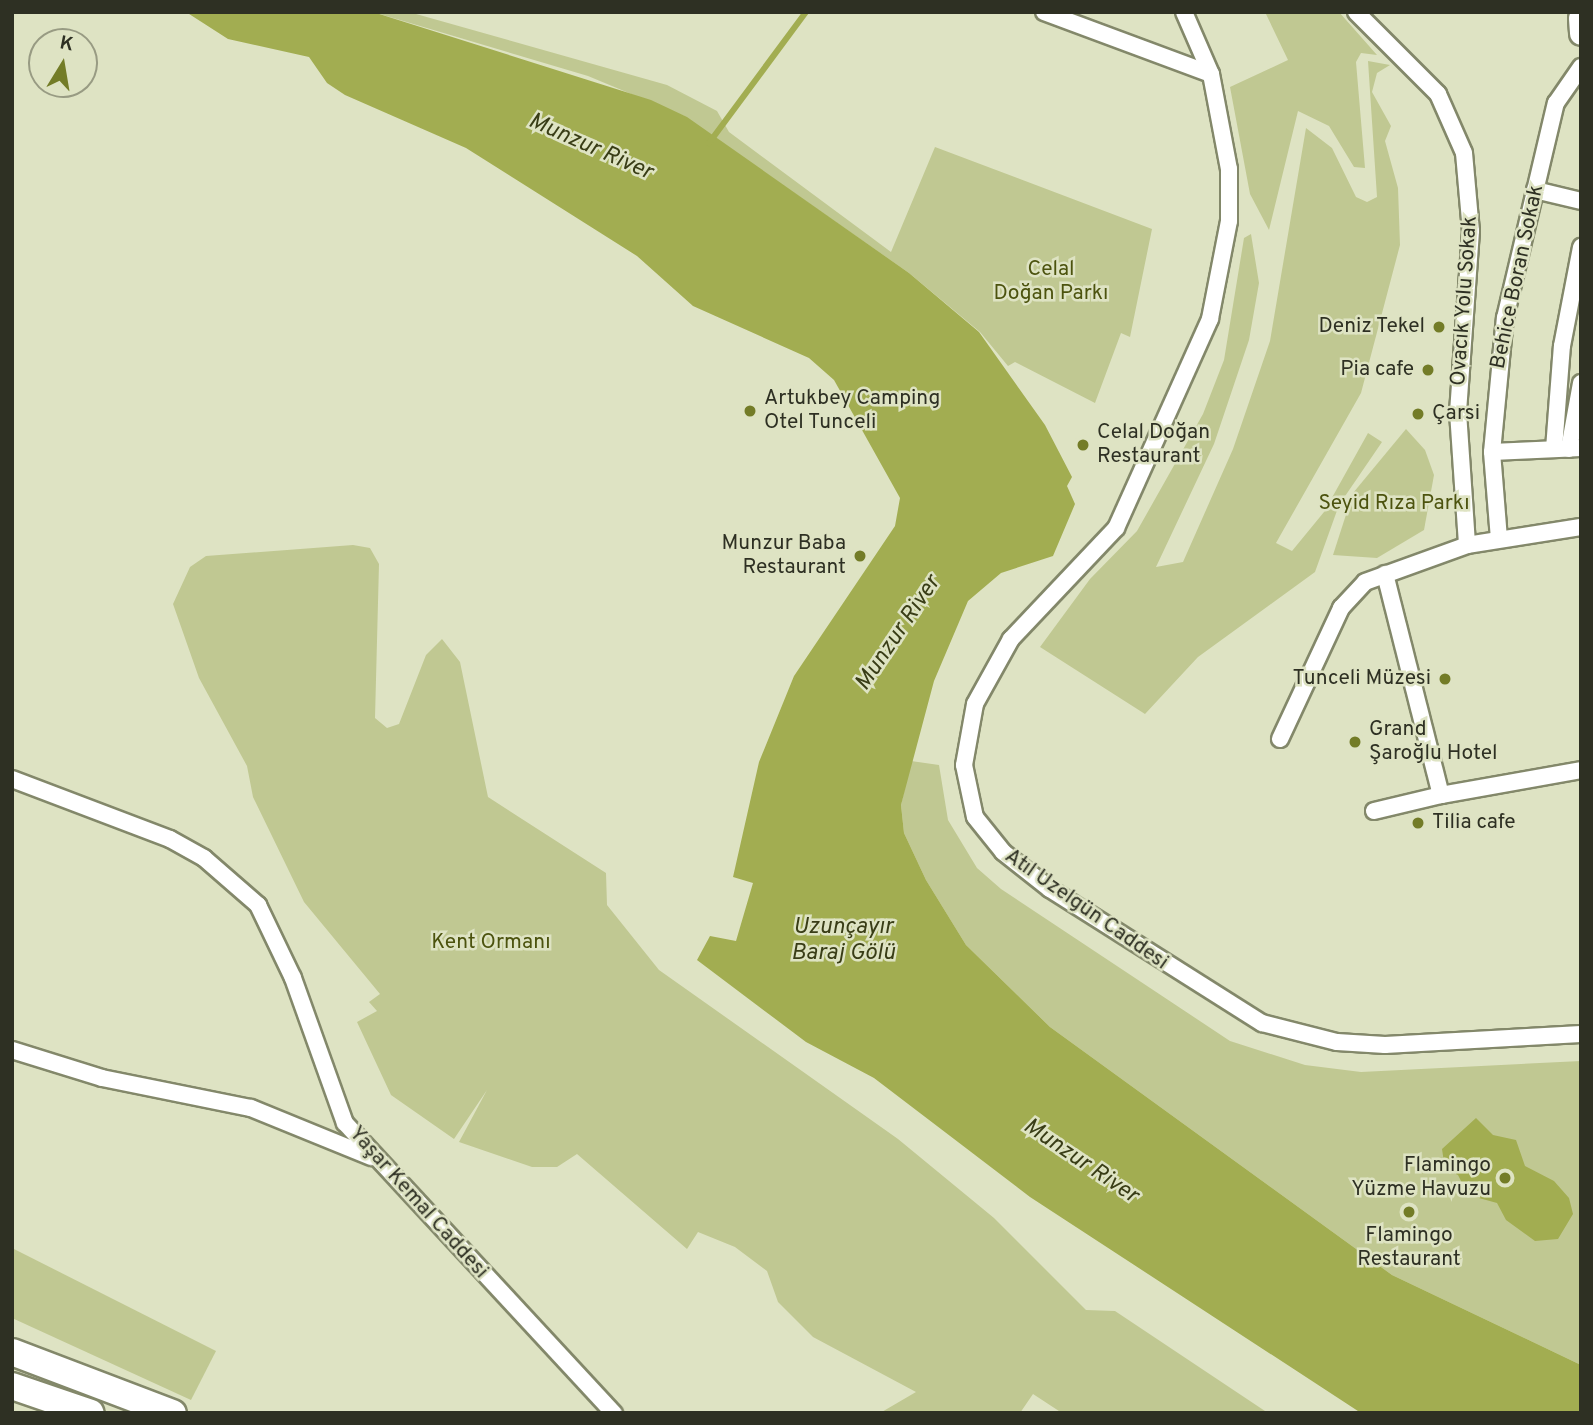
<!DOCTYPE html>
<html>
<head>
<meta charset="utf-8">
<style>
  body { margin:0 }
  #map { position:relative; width:1593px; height:1425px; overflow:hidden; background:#dee3c3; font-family:Overpass,sans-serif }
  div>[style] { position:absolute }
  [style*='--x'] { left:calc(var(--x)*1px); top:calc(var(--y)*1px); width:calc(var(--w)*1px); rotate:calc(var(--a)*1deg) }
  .green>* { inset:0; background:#c0c892 }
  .water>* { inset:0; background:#a2ad51 }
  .stream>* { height:6px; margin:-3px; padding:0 3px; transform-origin:3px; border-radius:3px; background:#a2ad51 }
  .roads { filter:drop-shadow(2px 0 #83886a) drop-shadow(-2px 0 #83886a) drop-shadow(0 2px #83886a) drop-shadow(0 -2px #83886a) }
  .minor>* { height:16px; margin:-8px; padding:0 8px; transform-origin:8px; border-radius:8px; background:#fff }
  .secondary>* { height:23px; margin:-11.5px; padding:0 11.5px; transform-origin:11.5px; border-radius:11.5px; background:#fff }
  .primary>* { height:26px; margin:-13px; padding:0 13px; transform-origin:13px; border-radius:13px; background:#fff }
  .dots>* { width:19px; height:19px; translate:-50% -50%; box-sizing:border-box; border:4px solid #dee3c3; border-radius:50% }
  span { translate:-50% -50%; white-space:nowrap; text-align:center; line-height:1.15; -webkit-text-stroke:5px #dee3c3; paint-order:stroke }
  .park-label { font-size:21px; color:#4c530e }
  .street-label { font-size:21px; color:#2e3023 }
  .poi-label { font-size:21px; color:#2e3023 }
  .right { translate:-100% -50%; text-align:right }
  .left { translate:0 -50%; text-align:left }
  .water-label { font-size:23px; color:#393d16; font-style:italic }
  .frame { position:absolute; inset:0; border:14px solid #2e3023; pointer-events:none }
  .north { position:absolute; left:28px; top:28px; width:70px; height:70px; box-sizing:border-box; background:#dee3c3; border:2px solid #989b83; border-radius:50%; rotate:11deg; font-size:19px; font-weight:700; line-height:28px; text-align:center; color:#2e3023 }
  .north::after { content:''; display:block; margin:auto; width:24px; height:32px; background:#737c27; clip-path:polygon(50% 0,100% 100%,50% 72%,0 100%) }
</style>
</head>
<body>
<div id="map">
  <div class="green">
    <div style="clip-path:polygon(373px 12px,409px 12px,667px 85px,717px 111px,729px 132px,891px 252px,935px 147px,1152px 229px,1130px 337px,1121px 333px,1095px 403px,1015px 362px,1008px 366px,980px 332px,909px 273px,684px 116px,588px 76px)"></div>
    <div style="clip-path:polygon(1265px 12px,1339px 12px,1377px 55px,1361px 53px,1356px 62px,1365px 168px,1354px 167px,1329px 126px,1298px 111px,1269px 230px,1250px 194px,1230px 87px,1288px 60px)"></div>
    <div style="clip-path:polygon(1368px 61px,1390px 65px,1377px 73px,1372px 92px,1391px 126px,1385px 141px,1398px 188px,1400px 245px,1361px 393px,1276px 543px,1292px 551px,1324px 512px,1368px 433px,1382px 442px,1339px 505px,1315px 572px,1198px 657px,1145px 714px,1040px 647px,1090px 579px,1137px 531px,1203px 414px,1224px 360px,1244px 238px,1251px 234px,1259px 283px,1249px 340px,1214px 444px,1156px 567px,1183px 562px,1233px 449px,1270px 341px,1306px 128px,1332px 148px,1356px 197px,1367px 202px,1377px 197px)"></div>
    <div style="clip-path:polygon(1406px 429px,1425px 450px,1434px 475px,1424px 530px,1377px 558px,1333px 555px,1353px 493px)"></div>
    <div style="clip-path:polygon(353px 545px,370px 548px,379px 564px,375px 718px,387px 728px,399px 724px,426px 655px,442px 639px,460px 662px,488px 797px,606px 873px,607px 905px,659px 970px,898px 1139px,994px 1218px,1086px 1310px,1115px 1311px,1268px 1413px,1062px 1413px,1033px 1394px,1020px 1413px,880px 1413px,916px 1392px,813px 1337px,778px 1302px,767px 1271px,735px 1247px,698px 1232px,687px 1249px,577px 1154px,557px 1167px,532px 1167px,459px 1142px,487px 1090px,454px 1139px,391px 1095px,357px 1022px,377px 1011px,369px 1002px,380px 994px,304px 902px,253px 797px,247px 766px,199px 678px,173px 604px,190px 567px,206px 556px)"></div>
    <div style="clip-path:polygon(911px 761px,939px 765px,948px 820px,977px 868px,1001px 889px,1230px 1041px,1305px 1065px,1361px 1072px,1581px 1061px,1581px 1365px,1392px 1275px,1050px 1027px,966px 945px,926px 880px,904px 833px,901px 805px)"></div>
    <div style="clip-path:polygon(12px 1248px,216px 1351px,191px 1400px,12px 1318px)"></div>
  </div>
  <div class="water">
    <div style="clip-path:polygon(186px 12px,373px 12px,651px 100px,687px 117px,909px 273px,979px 332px,1045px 425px,1072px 477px,1067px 486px,1075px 504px,1053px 556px,1001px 573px,968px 601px,934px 681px,901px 805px,904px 833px,926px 880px,966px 945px,1050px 1027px,1392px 1275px,1581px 1365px,1581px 1413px,1361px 1413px,1030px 1197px,874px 1078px,806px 1042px,697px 960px,710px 936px,736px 941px,753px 883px,733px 877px,759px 762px,794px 676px,895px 526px,900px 498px,834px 380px,809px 358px,693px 306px,637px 256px,466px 148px,345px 95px,327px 83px,309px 57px,228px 39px)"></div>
    <div style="clip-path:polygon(1476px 1118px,1493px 1135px,1516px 1140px,1525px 1166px,1554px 1181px,1569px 1198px,1573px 1214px,1558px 1239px,1535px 1241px,1506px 1220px,1497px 1203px,1468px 1195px,1458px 1175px,1445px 1169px,1442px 1149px)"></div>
  </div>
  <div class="stream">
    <div style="--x:709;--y:143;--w:163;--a:-53.5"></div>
  </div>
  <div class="roads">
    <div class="minor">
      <div style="--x:1044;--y:12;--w:178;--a:20.4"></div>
      <div style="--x:1184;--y:12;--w:68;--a:66.5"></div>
      <div style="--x:1211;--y:74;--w:97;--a:79.3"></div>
      <div style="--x:1229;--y:169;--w:52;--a:90"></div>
      <div style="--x:1229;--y:221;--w:100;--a:101"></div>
      <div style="--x:1210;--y:319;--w:229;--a:114.2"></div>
      <div style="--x:1116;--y:528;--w:153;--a:133.4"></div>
      <div style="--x:1011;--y:639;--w:74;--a:119"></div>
      <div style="--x:975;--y:704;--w:62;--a:100.2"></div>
      <div style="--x:964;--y:765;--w:53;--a:78.1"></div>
      <div style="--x:975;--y:817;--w:45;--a:51.3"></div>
      <div style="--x:1003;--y:852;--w:60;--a:38.2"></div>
      <div style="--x:1050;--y:889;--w:251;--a:32.3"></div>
      <div style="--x:1262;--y:1023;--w:77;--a:14.2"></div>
      <div style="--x:1337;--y:1042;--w:48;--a:3.6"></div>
      <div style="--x:1385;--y:1045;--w:196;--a:-3.2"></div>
      <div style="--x:1356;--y:12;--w:116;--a:45"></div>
      <div style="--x:1438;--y:94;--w:64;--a:66.2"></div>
      <div style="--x:1464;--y:153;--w:78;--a:84.9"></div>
      <div style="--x:1471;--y:231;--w:181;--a:94.1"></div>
      <div style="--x:1458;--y:412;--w:133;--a:86.1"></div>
      <div style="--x:1535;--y:190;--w:47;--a:13.4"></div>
      <div style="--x:1554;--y:449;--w:103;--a:-85.6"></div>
      <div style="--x:1562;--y:346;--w:101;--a:-79.1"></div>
      <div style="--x:1569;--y:449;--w:67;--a:-79.7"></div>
      <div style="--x:1492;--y:452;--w:89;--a:-2.6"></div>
      <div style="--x:1499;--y:539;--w:87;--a:-94.6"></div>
      <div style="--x:1492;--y:452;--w:135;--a:-84.5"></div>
      <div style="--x:1505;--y:318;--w:221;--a:-76.7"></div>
      <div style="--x:1556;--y:103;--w:44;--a:-55.2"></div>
      <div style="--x:1385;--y:574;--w:228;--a:75.8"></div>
      <div style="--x:1441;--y:795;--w:142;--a:-10.1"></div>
      <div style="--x:1280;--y:739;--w:145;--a:-65"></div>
      <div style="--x:1341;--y:608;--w:35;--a:-47"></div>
      <div style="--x:1365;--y:582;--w:109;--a:-19.9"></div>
      <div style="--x:1467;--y:545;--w:115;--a:-9"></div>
      <div style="--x:12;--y:779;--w:169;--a:20.8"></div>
      <div style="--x:170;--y:839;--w:39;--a:29"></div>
      <div style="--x:204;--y:858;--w:72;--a:41"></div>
      <div style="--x:258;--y:905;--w:81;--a:64.4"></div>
      <div style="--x:293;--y:978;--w:154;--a:70.3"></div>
      <div style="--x:345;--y:1123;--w:396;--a:47.2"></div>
      <div style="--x:1374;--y:811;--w:69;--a:-13.4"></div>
      <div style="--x:12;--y:1050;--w:94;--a:17.3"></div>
      <div style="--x:102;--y:1078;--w:152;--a:11.4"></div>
      <div style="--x:251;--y:1108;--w:130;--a:22.2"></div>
    </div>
    <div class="secondary">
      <div style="--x:1580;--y:18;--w:15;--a:86"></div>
    </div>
    <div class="primary">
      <div style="--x:12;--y:1352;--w:172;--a:20.8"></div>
      <div style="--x:12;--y:1386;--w:83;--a:18.9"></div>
    </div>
  </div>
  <div class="dots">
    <div style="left:1439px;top:327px;background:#737c27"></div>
    <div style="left:1428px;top:370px;background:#737c27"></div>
    <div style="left:750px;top:411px;background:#737c27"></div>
    <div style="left:1418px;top:414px;background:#737c27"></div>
    <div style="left:1083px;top:445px;background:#737c27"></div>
    <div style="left:860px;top:556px;background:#737c27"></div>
    <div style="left:1445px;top:679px;background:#737c27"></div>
    <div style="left:1355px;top:742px;background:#737c27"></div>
    <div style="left:1418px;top:823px;background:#737c27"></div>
    <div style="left:1505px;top:1178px;background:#737c27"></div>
    <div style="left:1409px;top:1212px;background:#737c27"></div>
  </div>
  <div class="park-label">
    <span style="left:1051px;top:282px">Celal<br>Doğan Parkı</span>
    <span style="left:1394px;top:504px">Seyid Rıza Parkı</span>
    <span style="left:491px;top:943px">Kent Ormanı</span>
  </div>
  <div class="street-label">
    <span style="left:1518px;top:277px;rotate:-78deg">Behice Boran Sokak</span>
    <span style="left:1465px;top:301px;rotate:-86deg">Ovacık Yolu Sokak</span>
    <span style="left:1086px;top:910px;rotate:35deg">Atıl Uzelgün Caddesi</span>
    <span style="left:418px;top:1203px;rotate:48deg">Yaşar Kemal Caddesi</span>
  </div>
  <div class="poi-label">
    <span class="right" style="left:1425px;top:327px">Deniz Tekel</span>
    <span class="right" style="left:1414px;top:370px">Pia cafe</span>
    <span class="left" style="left:764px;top:411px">Artukbey Camping<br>Otel Tunceli</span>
    <span class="left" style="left:1432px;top:414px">Çarsi</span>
    <span class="left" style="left:1097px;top:445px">Celal Doğan<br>Restaurant</span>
    <span class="right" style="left:846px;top:556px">Munzur Baba<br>Restaurant</span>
    <span class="right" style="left:1431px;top:679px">Tunceli Müzesi</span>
    <span class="left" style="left:1369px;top:742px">Grand<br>Şaroğlu Hotel</span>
    <span class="left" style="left:1432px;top:823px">Tilia cafe</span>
    <span class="right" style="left:1491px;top:1178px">Flamingo<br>Yüzme Havuzu</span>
    <span style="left:1409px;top:1248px">Flamingo<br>Restaurant</span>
  </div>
  <div class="water-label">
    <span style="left:590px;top:148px;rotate:24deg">Munzur River</span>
    <span style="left:899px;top:634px;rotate:-56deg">Munzur River</span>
    <span style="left:843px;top:941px">Uzunçayır<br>Baraj Gölü</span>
    <span style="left:1080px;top:1162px;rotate:34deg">Munzur River</span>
  </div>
  <div class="frame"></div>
  <div class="north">K</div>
</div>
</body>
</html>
